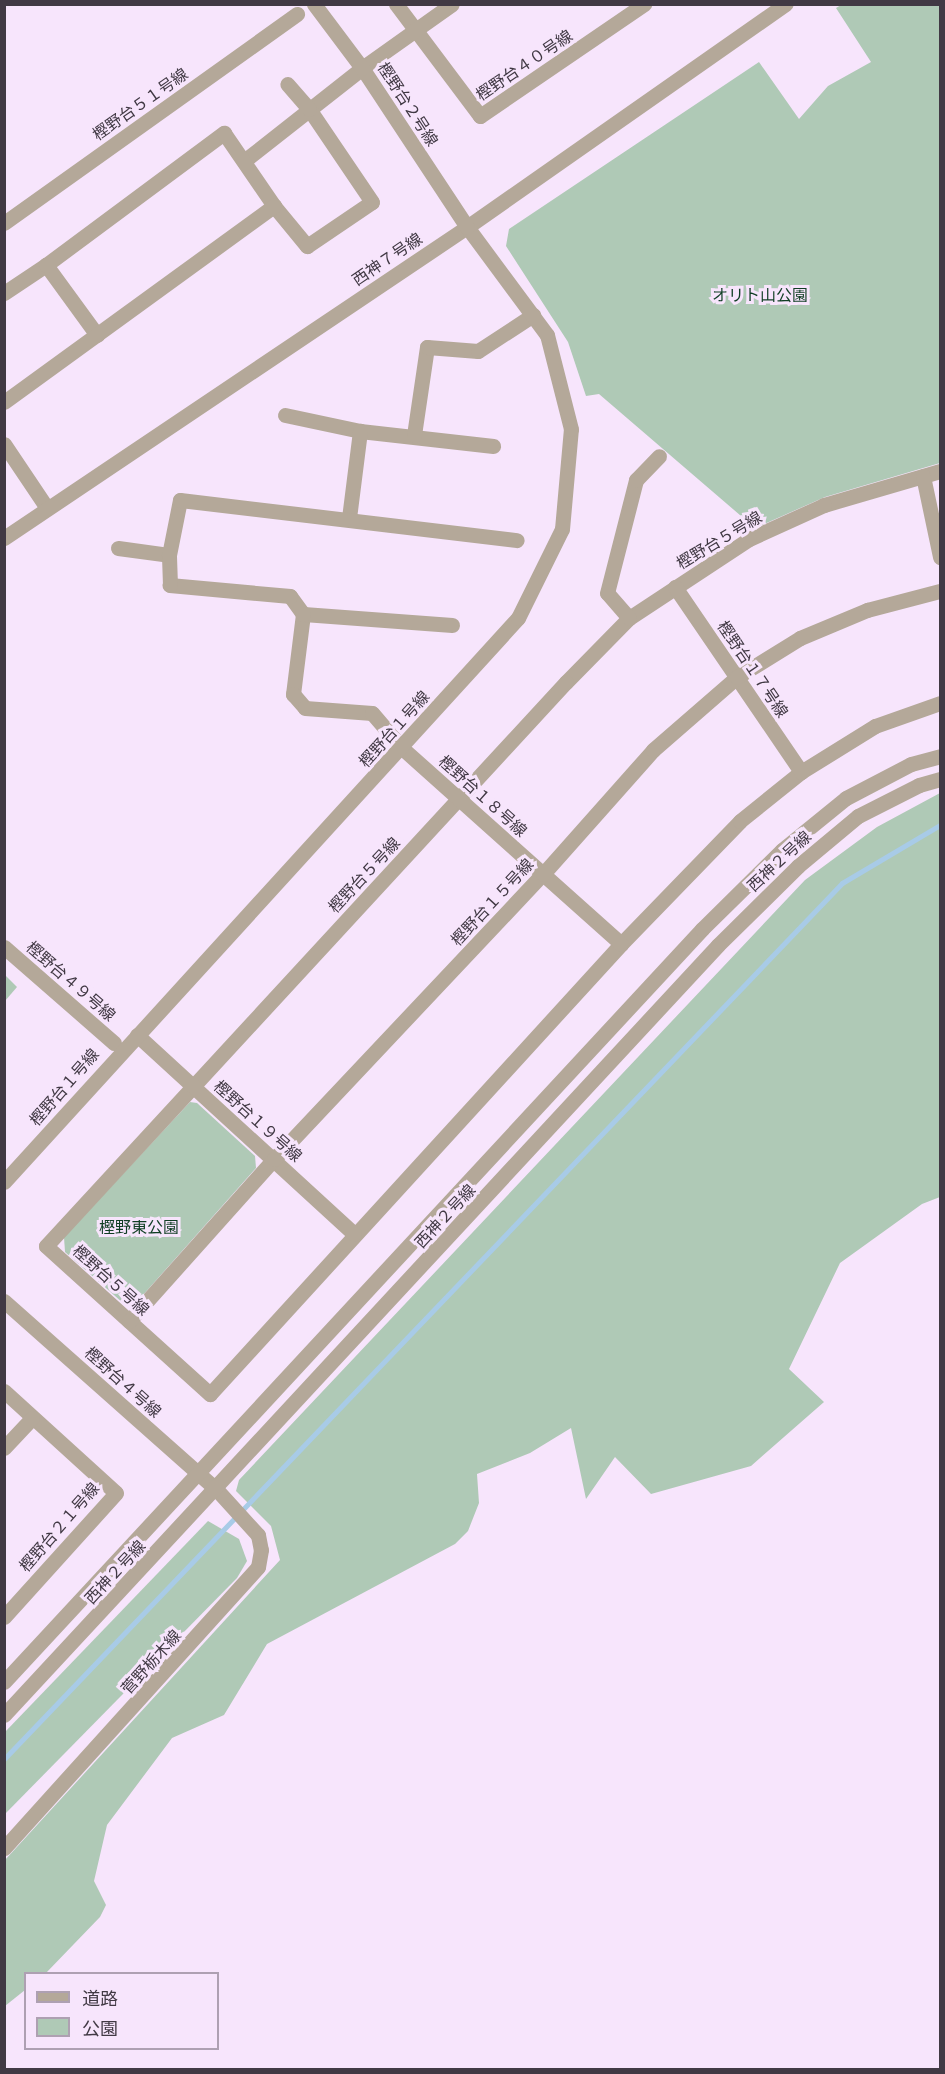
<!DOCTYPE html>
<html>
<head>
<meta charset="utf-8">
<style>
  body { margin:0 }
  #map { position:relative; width:945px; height:2074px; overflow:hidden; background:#f7e5fc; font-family:"Archivo Narrow","Noto Sans JP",sans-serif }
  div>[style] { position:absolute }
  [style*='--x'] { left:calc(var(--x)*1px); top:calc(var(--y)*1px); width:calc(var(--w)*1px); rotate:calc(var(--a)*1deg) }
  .green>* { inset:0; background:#afc9b6 }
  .stream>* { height:5px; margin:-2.5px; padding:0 2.5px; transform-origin:2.5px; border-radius:2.5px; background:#a8cbe7 }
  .minor>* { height:15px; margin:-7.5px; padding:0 7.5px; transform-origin:7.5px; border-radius:7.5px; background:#b4a899 }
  span { translate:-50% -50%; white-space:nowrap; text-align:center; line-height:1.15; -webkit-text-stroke:6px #f7e5fc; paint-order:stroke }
  .street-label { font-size:16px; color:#413944 }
  .park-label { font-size:16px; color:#103e24 }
  .frame { position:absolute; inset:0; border:6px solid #413944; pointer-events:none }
  .legend { position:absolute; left:24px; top:1972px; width:195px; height:78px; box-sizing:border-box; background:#f7e5fc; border:2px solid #aea0b2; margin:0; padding:8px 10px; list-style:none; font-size:18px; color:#413944 }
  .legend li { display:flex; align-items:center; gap:12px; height:30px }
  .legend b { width:30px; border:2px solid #aea0b2 }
</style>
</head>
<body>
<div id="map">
  <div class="green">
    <div style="clip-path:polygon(841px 5px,940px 5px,940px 463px,825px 497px,755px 528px,599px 394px,586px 396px,568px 342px,506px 246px,509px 229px,759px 62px,799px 119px,828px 86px,871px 62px,836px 8px)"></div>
    <div style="clip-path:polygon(940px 793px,940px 1197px,922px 1204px,840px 1263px,789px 1369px,824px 1402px,751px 1466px,651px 1494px,615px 1457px,586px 1499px,571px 1428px,530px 1453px,477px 1474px,479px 1503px,468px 1531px,455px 1544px,267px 1644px,224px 1715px,172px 1738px,107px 1825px,94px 1881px,106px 1905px,100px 1917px,46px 1973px,26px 1974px,25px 1990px,5px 2006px,5px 1860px,280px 1560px,271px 1526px,236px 1491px,239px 1480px,805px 880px,877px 827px)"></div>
    <div style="clip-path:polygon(5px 975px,17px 987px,5px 1001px,4px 1001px)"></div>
    <div style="clip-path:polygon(190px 1102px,197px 1103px,255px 1156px,256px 1168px,135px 1304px,123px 1303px,65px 1252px,64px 1237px)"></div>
    <div style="clip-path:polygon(208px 1521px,239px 1539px,247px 1561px,237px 1578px,5px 1814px,5px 1732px)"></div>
  </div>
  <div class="stream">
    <div style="--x:4;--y:1759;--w:1212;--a:-46.27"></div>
    <div style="--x:842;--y:883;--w:114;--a:-30.6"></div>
  </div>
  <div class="minor">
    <div style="--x:396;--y:4;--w:140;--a:53.1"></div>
    <div style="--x:480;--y:116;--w:199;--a:-34.3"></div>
    <div style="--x:244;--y:161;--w:150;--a:-38.2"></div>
    <div style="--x:362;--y:68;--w:110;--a:-35.4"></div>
    <div style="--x:4;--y:223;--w:360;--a:-35.5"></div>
    <div style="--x:4;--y:293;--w:50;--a:-33.7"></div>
    <div style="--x:97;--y:335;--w:87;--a:-126.1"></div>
    <div style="--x:46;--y:265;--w:222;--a:-36.6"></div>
    <div style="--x:224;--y:133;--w:88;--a:55.6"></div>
    <div style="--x:274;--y:206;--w:52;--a:50.5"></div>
    <div style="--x:307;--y:246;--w:78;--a:-34.1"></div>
    <div style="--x:372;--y:202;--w:112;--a:-124.1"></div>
    <div style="--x:309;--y:109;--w:33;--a:-131"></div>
    <div style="--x:4;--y:402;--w:334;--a:-36"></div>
    <div style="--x:285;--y:415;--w:77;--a:12"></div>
    <div style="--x:360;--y:431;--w:134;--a:6.4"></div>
    <div style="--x:414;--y:435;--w:89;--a:-81.6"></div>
    <div style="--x:427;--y:347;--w:51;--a:4.5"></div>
    <div style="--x:478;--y:351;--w:66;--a:-33.2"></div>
    <div style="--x:4;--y:444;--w:77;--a:56.1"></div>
    <div style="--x:940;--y:471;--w:121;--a:163.7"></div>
    <div style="--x:824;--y:505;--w:82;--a:155.6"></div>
    <div style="--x:749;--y:539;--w:144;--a:146.6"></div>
    <div style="--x:629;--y:618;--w:90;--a:134.5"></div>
    <div style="--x:566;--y:682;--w:767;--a:132.68"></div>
    <div style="--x:46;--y:1246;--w:221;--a:42.1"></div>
    <div style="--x:210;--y:1394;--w:609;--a:-47.59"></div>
    <div style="--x:621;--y:944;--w:171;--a:-45.9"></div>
    <div style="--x:740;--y:821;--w:78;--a:-38.8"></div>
    <div style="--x:801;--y:772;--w:87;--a:-31.9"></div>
    <div style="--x:875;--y:726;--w:69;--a:-19.5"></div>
    <div style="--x:923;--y:476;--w:83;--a:78.1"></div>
    <div style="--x:349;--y:518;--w:88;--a:-82.8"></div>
    <div style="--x:4;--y:538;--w:558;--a:-33.89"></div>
    <div style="--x:467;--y:227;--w:389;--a:-35"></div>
    <div style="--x:118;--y:548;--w:51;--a:7.8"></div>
    <div style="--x:675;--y:587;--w:224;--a:55.7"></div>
    <div style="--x:303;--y:614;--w:81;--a:97.1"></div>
    <div style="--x:293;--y:694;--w:18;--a:49"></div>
    <div style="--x:305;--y:708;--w:67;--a:4.3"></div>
    <div style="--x:372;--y:713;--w:46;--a:49.4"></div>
    <div style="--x:402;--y:748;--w:294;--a:41.8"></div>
    <div style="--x:629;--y:618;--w:33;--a:-131"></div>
    <div style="--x:607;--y:593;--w:117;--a:-75.6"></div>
    <div style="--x:636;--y:480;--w:33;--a:-46"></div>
    <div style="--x:452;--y:625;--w:149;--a:-175.8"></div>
    <div style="--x:303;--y:614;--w:22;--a:-126"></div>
    <div style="--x:290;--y:596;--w:121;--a:-174.8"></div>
    <div style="--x:170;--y:585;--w:30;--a:-92"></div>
    <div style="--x:169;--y:555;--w:56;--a:-78.7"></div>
    <div style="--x:180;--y:500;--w:339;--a:6.8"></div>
    <div style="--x:4;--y:947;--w:146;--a:41.1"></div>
    <div style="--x:137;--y:1035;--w:294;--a:42.5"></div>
    <div style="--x:4;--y:1182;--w:763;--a:-47.66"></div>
    <div style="--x:518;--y:618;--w:99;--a:-63.7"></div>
    <div style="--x:562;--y:529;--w:100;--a:-84.9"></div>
    <div style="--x:571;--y:429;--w:97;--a:-104.3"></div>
    <div style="--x:547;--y:335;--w:134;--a:-126.5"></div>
    <div style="--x:467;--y:227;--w:191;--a:-123.4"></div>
    <div style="--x:362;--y:68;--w:80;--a:-126.9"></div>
    <div style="--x:4;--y:1301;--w:285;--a:41.6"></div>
    <div style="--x:217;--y:1490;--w:61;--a:47.7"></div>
    <div style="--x:258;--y:1535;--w:15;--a:79"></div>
    <div style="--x:261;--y:1550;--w:17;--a:100"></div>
    <div style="--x:258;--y:1567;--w:379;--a:132.1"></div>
    <div style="--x:129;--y:1321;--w:217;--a:-48.2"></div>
    <div style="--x:274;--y:1159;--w:392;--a:-46.7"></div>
    <div style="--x:543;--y:874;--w:166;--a:-48.4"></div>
    <div style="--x:653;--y:750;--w:111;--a:-41"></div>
    <div style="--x:737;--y:677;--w:74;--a:-31.8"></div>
    <div style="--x:800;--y:638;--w:73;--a:-22.7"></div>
    <div style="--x:867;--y:610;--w:75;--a:-14.6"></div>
    <div style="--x:4;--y:1391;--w:151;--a:42.3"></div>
    <div style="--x:116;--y:1493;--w:167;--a:132.1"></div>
    <div style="--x:4;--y:1448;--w:41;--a:-47"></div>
    <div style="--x:4;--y:1682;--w:1027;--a:-47.17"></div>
    <div style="--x:702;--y:929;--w:112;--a:-44.6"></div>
    <div style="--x:782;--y:850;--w:82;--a:-39.1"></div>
    <div style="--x:846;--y:798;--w:73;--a:-27.6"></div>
    <div style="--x:911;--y:764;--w:30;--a:-15"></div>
    <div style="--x:4;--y:1715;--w:1050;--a:-47.16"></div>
    <div style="--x:718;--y:945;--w:112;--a:-44.6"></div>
    <div style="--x:798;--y:866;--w:78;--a:-39.8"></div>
    <div style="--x:858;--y:816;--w:68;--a:-26.9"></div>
    <div style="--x:919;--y:785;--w:22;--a:-16"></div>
  </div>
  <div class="street-label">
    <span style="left:524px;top:65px;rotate:-34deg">樫野台４０号線</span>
    <span style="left:140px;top:104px;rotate:-35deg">樫野台５１号線</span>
    <span style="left:408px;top:104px;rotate:57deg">樫野台２号線</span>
    <span style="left:387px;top:259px;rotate:-34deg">西神７号線</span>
    <span style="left:719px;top:540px;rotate:-31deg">樫野台５号線</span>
    <span style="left:753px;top:669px;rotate:56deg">樫野台１７号線</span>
    <span style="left:394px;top:729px;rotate:-48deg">樫野台１号線</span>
    <span style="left:483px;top:796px;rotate:42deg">樫野台１８号線</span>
    <span style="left:779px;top:861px;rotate:-43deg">西神２号線</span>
    <span style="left:364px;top:875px;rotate:-47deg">樫野台５号線</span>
    <span style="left:492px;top:902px;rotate:-47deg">樫野台１５号線</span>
    <span style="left:71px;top:981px;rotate:41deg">樫野台４９号線</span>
    <span style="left:64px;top:1087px;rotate:-49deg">樫野台１号線</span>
    <span style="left:258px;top:1121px;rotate:42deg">樫野台１９号線</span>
    <span style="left:445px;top:1216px;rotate:-47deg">西神２号線</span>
    <span style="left:111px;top:1280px;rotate:42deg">樫野台５号線</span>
    <span style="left:123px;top:1382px;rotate:42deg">樫野台４号線</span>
    <span style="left:59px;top:1527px;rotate:-49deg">樫野台２１号線</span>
    <span style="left:115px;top:1572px;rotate:-47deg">西神２号線</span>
    <span style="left:151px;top:1662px;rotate:-48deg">菅野栃木線</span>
  </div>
  <div class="park-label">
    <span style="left:760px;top:295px">オリト山公園</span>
    <span style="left:139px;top:1227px">樫野東公園</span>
  </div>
  <div class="frame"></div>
  <ul class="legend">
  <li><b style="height:8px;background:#b4a899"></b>道路</li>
  <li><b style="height:16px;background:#afc9b6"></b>公園</li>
  </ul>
</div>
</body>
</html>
